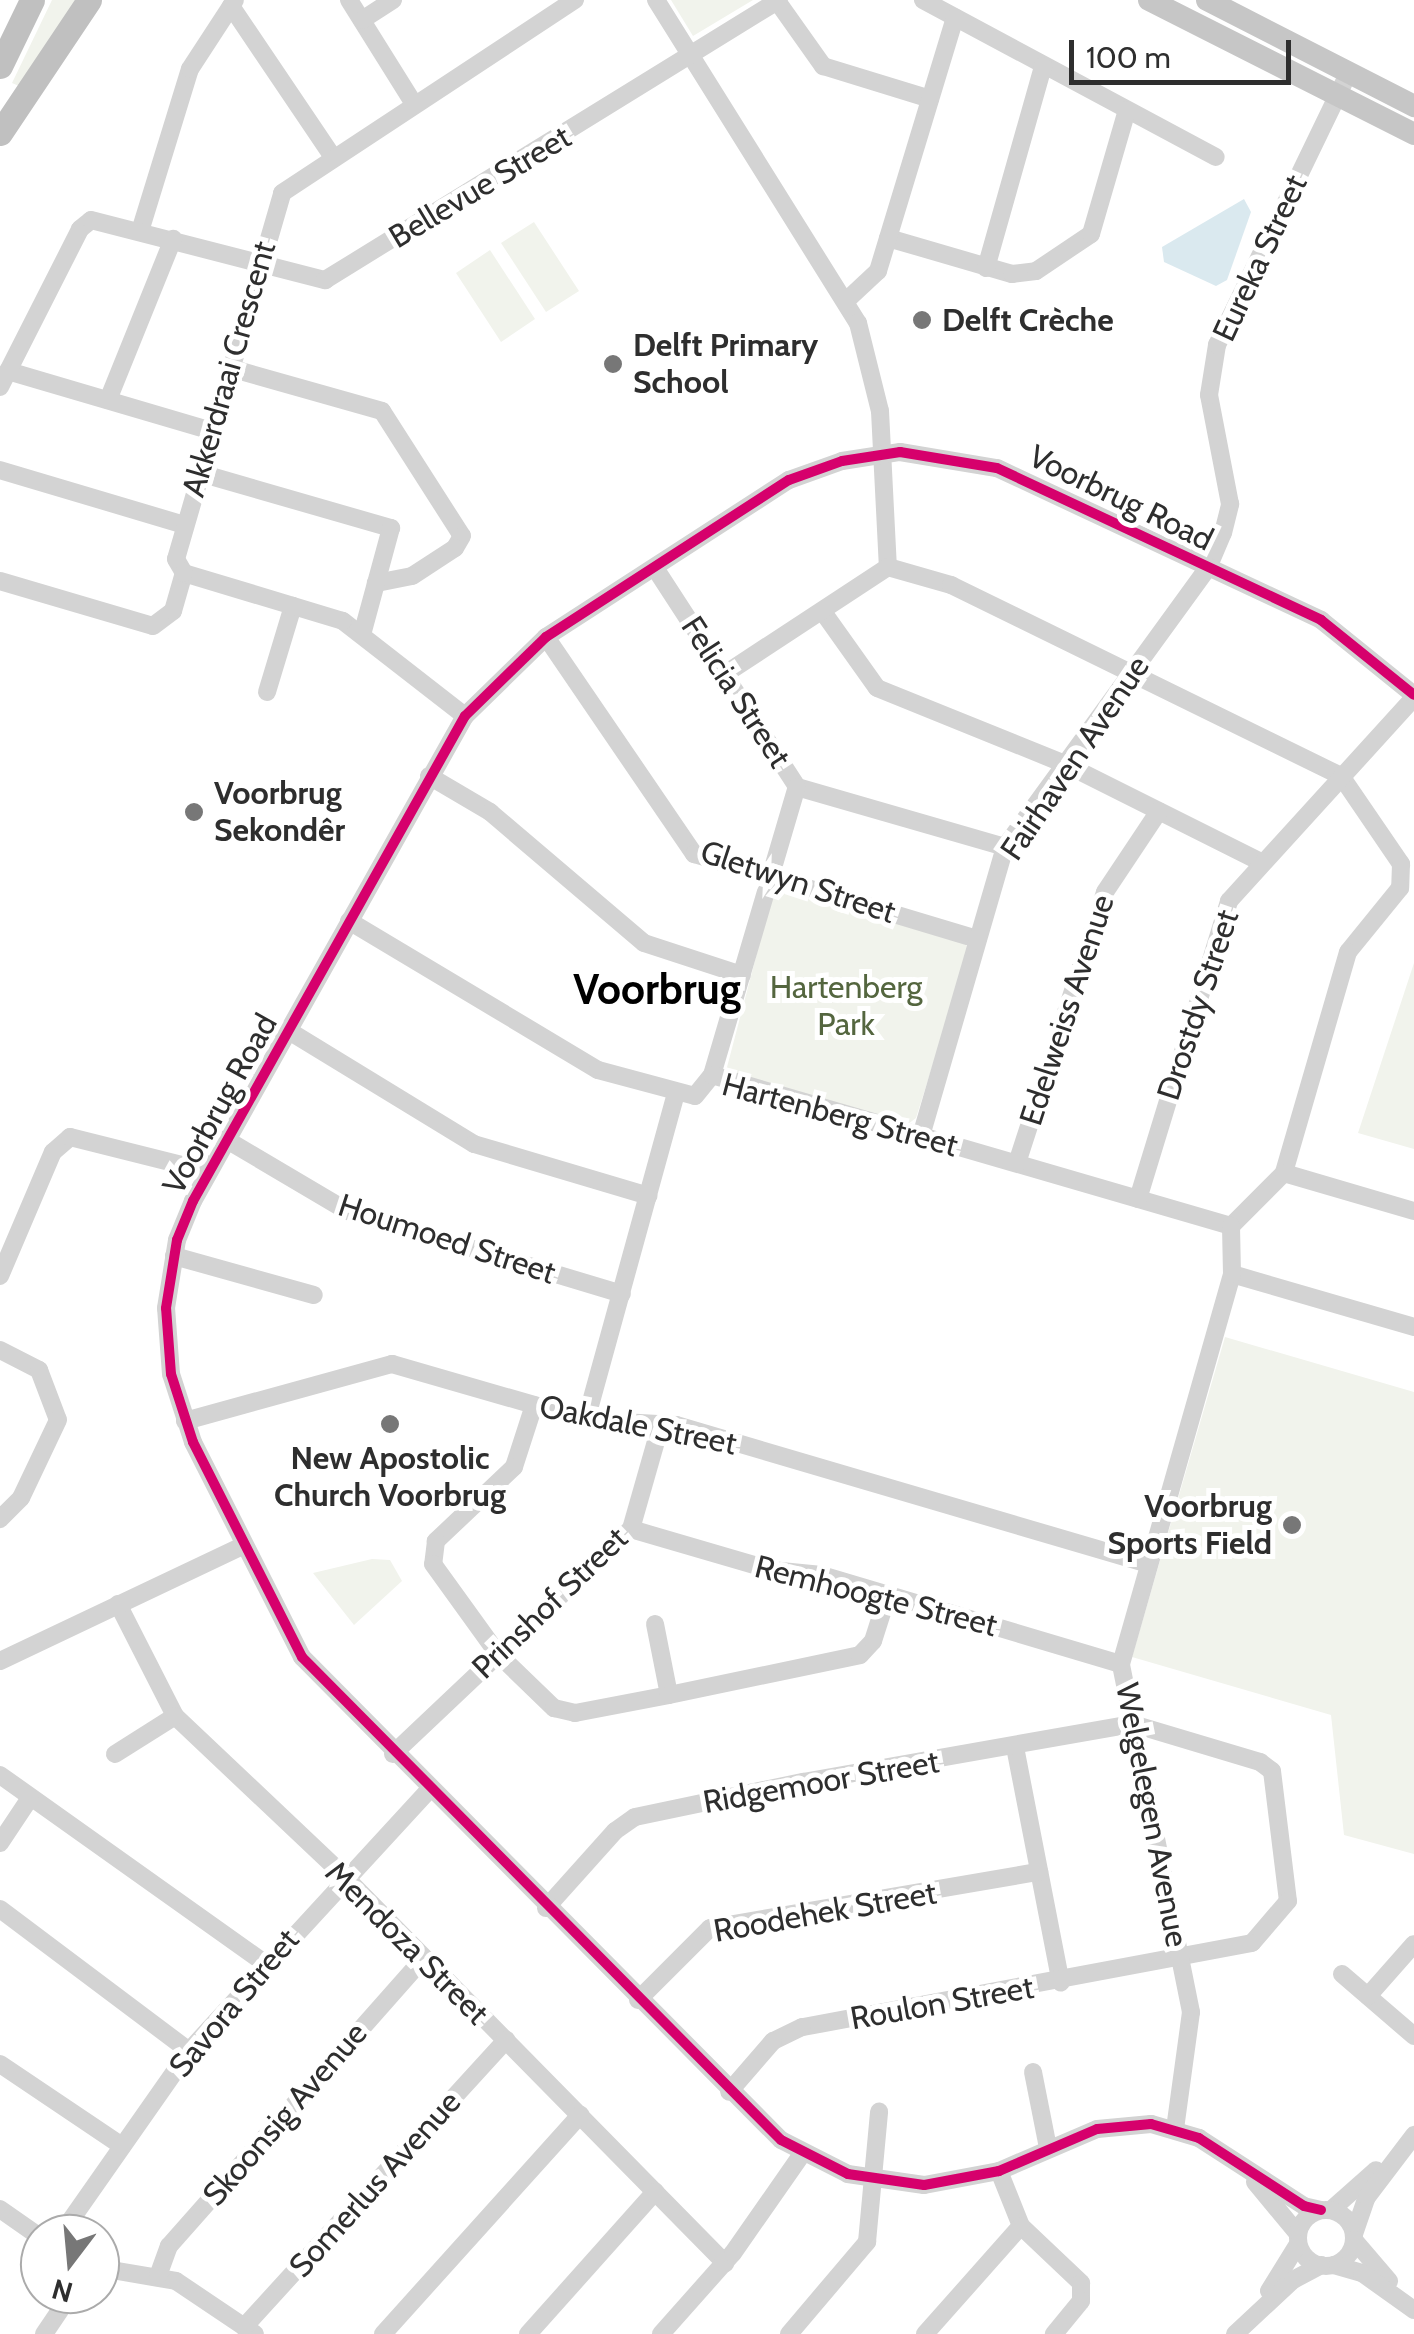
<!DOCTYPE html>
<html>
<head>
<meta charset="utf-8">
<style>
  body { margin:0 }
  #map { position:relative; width:1414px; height:2334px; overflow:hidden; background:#fff; font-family:Cabin,sans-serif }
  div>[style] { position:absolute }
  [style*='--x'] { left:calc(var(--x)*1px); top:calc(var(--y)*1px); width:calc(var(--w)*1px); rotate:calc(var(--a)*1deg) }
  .green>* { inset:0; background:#f1f3ec }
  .water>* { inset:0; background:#dae9ef }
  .minor>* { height:18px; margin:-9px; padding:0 9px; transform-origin:9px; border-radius:9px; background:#d3d3d3 }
  .minor>.ring { margin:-9px; padding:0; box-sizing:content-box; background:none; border:18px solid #d3d3d3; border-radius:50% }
  .major>* { height:22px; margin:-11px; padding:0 11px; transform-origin:11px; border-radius:11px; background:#c6c6c6 }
  .highway>* { height:25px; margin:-12.5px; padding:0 12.5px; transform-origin:12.5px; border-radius:12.5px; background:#c0c0c0 }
  .cycleway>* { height:10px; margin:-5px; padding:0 5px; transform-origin:5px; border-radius:5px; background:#d6006c }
  .dots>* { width:28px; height:28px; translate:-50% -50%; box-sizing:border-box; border:5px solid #fff; border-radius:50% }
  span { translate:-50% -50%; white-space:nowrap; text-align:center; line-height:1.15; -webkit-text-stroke:10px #fff; paint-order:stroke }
  .street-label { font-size:32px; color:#2e2e2e }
  .poi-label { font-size:32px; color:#2e2e2e; font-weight:700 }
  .left { translate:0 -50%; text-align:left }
  .right { translate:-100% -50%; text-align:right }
  .park-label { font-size:32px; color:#54663f }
  .district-label { font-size:42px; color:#000; font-weight:700 }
  .north { position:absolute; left:20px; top:2214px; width:100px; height:100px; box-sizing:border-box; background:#fff; border:2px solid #ababab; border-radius:50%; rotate:196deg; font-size:28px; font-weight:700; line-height:40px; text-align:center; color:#2e2e2e }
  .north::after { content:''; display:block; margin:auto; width:35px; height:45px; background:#777; clip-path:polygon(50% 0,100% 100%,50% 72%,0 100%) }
  .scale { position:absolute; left:1069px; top:40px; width:222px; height:45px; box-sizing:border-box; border:5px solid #2e2e2e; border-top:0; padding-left:12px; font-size:30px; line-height:35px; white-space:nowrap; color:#2e2e2e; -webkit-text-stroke:8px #fff; paint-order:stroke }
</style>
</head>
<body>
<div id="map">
  <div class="green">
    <div style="clip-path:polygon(52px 0,76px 0,19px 86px,12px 83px)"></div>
    <div style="clip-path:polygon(671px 0,753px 0,693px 36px)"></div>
    <div style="clip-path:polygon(534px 222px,579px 291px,546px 312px,501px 243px)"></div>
    <div style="clip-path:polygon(490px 250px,535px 319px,501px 342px,456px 273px)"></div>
    <div style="clip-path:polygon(780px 889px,963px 940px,969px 950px,916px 1118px,908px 1124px,726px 1071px,772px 896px)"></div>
    <div style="clip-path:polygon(1414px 963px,1414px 1149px,1358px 1133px)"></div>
    <div style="clip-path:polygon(1225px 1337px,1414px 1392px,1414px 1854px,1344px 1835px,1331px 1715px,1132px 1657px)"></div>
    <div style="clip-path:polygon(372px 1559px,390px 1560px,402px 1581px,354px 1625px,313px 1573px)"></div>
  </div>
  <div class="water">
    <div style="clip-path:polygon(1244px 199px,1251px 212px,1227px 280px,1216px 286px,1164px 262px,1162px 247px)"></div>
  </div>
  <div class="minor">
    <div style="--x:349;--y:0;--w:123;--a:58"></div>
    <div style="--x:656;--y:0;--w:381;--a:58"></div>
    <div style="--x:858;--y:323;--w:91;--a:76"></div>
    <div style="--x:880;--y:411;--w:156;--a:87.1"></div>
    <div style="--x:923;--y:0;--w:332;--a:28.2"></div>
    <div style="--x:777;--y:1;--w:80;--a:54.7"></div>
    <div style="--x:823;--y:66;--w:112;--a:17.1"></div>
    <div style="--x:231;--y:6;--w:181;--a:56"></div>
    <div style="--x:362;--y:20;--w:37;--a:-33"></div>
    <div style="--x:141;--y:228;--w:166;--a:-72.9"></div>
    <div style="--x:190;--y:69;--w:82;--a:-56.9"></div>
    <div style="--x:888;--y:238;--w:129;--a:16.2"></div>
    <div style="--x:1012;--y:274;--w:24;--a:-7"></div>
    <div style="--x:1036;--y:271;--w:66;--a:-33.9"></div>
    <div style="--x:1091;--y:234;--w:129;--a:-73.8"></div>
    <div style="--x:986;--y:268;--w:210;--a:-74.2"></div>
    <div style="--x:848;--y:299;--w:41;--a:-43"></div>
    <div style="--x:878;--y:271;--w:265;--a:-73.1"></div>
    <div style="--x:230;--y:368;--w:158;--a:15.8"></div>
    <div style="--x:382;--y:411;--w:148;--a:57.4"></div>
    <div style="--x:462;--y:536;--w:14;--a:120"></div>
    <div style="--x:455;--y:548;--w:51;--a:146.9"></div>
    <div style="--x:412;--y:576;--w:37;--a:169"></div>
    <div style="--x:8;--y:371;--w:213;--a:16.4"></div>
    <div style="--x:0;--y:387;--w:177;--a:-63.1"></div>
    <div style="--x:80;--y:229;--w:14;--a:-39"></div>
    <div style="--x:91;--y:220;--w:242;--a:14.4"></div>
    <div style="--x:325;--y:280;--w:533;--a:-31.66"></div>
    <div style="--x:108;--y:400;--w:174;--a:-68"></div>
    <div style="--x:0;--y:470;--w:192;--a:16.6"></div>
    <div style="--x:200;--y:473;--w:199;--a:16.1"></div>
    <div style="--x:391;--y:528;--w:111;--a:105.2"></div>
    <div style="--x:888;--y:567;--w:66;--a:15.9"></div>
    <div style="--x:951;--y:585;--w:434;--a:26.1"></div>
    <div style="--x:1341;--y:776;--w:107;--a:55.7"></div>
    <div style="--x:1401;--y:864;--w:24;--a:92"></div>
    <div style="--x:1400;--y:888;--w:82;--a:129.1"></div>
    <div style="--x:1348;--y:952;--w:230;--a:106.2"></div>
    <div style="--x:1284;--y:1173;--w:75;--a:135"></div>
    <div style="--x:655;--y:568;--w:261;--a:57"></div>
    <div style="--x:797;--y:787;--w:216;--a:16.1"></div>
    <div style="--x:0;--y:581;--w:159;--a:16.4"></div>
    <div style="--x:153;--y:626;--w:25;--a:-37"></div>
    <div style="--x:173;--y:611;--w:40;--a:-74"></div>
    <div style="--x:823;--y:612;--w:93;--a:54.6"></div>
    <div style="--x:877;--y:688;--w:203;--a:22"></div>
    <div style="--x:1065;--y:764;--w:217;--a:26.6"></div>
    <div style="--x:546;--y:637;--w:263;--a:55.7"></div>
    <div style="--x:694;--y:854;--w:296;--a:16.7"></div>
    <div style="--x:725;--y:674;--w:195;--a:-33.3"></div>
    <div style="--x:267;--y:692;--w:90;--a:-73.2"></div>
    <div style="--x:465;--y:716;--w:155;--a:-142.1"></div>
    <div style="--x:343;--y:621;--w:166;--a:-163.2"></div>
    <div style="--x:184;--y:573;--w:16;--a:-120"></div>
    <div style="--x:176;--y:559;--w:381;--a:-73.8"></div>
    <div style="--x:282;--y:193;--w:351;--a:-33.4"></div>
    <div style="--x:429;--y:776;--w:71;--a:30.5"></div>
    <div style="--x:490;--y:812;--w:202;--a:40.4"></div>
    <div style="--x:644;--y:943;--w:103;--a:18.1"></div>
    <div style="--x:349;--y:921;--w:290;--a:30.9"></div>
    <div style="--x:598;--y:1070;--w:100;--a:15"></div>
    <div style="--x:695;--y:1096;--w:27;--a:-51"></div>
    <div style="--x:712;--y:1075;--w:300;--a:-73.6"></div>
    <div style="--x:289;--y:1031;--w:217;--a:31.4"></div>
    <div style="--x:474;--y:1144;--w:182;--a:16.6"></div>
    <div style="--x:712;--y:1075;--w:541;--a:16.22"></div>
    <div style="--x:921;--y:1136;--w:301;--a:-73.8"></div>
    <div style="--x:1005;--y:847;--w:345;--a:-54"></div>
    <div style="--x:1208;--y:568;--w:38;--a:-67"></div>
    <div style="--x:1223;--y:533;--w:30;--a:-76"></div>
    <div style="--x:1230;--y:504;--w:111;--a:-100.9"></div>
    <div style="--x:1209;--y:395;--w:51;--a:-80.9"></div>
    <div style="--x:1217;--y:345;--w:303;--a:-64.2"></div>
    <div style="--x:227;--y:1140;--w:139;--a:30.6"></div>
    <div style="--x:347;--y:1211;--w:287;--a:16.8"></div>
    <div style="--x:1017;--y:1163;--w:285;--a:-72"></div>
    <div style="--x:1105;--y:892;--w:97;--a:-56.3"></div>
    <div style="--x:1284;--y:1173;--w:135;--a:16.3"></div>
    <div style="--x:1138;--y:1199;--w:312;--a:-73"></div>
    <div style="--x:1229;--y:901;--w:275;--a:-47.7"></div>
    <div style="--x:174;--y:1256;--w:145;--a:15.6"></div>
    <div style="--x:1232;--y:1274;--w:190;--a:16.2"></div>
    <div style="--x:0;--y:1276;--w:135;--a:-66.9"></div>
    <div style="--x:53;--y:1152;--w:23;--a:-41"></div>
    <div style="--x:70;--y:1137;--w:143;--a:14.1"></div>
    <div style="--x:0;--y:1350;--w:44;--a:27.1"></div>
    <div style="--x:39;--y:1370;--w:53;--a:69.2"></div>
    <div style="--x:58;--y:1420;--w:86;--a:115.4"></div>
    <div style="--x:21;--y:1498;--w:30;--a:135"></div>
    <div style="--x:534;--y:1405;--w:65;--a:107.9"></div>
    <div style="--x:514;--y:1467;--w:108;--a:136.5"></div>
    <div style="--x:436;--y:1541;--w:23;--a:97"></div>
    <div style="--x:433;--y:1564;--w:111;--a:54.2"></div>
    <div style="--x:498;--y:1654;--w:78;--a:44"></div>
    <div style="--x:554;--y:1708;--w:22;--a:13"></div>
    <div style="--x:575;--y:1713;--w:96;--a:-10.8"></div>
    <div style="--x:586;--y:1420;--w:338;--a:-74.6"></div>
    <div style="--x:185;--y:1421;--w:215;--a:-15.4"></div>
    <div style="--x:392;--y:1364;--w:202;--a:16.1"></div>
    <div style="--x:586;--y:1420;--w:90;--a:3.2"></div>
    <div style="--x:676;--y:1425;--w:493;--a:16.4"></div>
    <div style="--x:631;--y:1529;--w:146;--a:16.3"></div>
    <div style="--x:771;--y:1570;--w:51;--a:5.6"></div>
    <div style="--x:822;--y:1575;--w:312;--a:16.6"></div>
    <div style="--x:118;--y:1604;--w:126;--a:63"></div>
    <div style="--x:175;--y:1716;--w:234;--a:43.4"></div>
    <div style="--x:345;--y:1877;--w:542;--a:45.45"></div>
    <div style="--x:655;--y:1624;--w:72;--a:78.8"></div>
    <div style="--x:669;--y:1695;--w:195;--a:-11.8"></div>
    <div style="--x:860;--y:1655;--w:19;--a:-47"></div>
    <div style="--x:873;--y:1641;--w:49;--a:-72.3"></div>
    <div style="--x:0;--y:1661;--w:268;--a:-25.4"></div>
    <div style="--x:1015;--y:1747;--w:240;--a:79"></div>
    <div style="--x:115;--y:1754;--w:71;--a:-32.3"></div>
    <div style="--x:393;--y:1754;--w:328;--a:-43.4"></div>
    <div style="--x:631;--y:1529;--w:109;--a:-74.1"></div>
    <div style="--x:0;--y:1775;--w:325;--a:35.4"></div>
    <div style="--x:0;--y:1843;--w:54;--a:-56.3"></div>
    <div style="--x:546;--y:1908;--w:103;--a:-48.1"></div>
    <div style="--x:615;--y:1831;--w:24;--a:-35"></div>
    <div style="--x:635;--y:1817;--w:172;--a:-11.8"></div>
    <div style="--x:803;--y:1782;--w:335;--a:-10"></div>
    <div style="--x:1133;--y:1724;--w:133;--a:16.7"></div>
    <div style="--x:1260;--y:1762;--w:15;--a:37"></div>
    <div style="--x:1272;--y:1771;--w:131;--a:83"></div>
    <div style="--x:1288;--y:1901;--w:55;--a:130.6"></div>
    <div style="--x:1252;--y:1943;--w:458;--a:169.4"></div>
    <div style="--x:802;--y:2027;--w:32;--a:154"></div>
    <div style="--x:773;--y:2041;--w:67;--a:130.8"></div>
    <div style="--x:0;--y:1909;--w:236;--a:36.9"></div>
    <div style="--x:1342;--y:1974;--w:95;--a:40.7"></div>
    <div style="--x:1368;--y:1996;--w:69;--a:-48.5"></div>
    <div style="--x:638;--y:2000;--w:102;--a:-45"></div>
    <div style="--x:710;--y:1928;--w:334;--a:-9.7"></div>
    <div style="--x:0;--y:2064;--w:147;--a:33.9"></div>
    <div style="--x:1033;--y:2072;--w:77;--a:78.8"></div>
    <div style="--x:1175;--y:2129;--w:118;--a:-82.2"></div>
    <div style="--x:1191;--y:2012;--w:355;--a:-101.4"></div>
    <div style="--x:1121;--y:1664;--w:405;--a:-74.1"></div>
    <div style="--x:1232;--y:1274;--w:48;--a:-91.2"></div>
    <div style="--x:999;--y:2171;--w:59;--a:68.2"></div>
    <div style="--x:1021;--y:2226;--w:83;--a:43.5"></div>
    <div style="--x:1081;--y:2283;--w:18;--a:90"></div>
    <div style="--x:1081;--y:2301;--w:43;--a:129.3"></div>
    <div style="--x:1255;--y:2182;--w:67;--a:50.4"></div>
    <div style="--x:0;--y:2209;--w:49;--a:35"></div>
    <div style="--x:1321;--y:2210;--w:17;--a:-167"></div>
    <div style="--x:1304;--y:2206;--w:125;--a:-147.1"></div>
    <div style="--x:1199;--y:2138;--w:50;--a:-163.7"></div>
    <div style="--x:1151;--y:2124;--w:54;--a:174.7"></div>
    <div style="--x:1097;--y:2129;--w:107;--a:156.8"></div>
    <div style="--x:999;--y:2171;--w:76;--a:169.4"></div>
    <div style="--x:924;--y:2185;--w:77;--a:-171.8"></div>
    <div style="--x:848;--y:2174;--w:75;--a:-153.1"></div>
    <div style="--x:781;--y:2140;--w:680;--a:-134.76"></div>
    <div style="--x:302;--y:1657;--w:241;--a:-116.9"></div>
    <div style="--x:193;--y:1442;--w:71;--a:-107.9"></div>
    <div style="--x:171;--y:1374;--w:66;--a:-94.3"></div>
    <div style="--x:166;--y:1308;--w:69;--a:-80.8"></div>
    <div style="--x:177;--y:1240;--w:42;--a:-67.7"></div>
    <div style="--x:193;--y:1201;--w:556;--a:-60.72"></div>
    <div style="--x:465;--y:716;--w:113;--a:-44.3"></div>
    <div style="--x:546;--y:637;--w:289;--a:-32.9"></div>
    <div style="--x:789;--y:480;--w:56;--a:-19.7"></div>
    <div style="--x:842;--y:461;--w:59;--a:-8.8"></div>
    <div style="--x:900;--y:452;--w:98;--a:9.4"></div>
    <div style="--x:997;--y:468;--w:358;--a:25.1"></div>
    <div style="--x:1321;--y:620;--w:119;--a:38.9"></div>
    <div style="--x:1331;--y:2210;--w:60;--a:-41.6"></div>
    <div class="ring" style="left:1298px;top:2210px;width:38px;height:38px"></div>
    <div style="--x:61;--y:2234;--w:223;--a:-55"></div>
    <div style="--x:189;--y:2051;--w:355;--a:-47.4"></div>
    <div style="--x:1354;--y:2234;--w:39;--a:-71"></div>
    <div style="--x:1367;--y:2197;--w:78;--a:-52.8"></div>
    <div style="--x:1354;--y:2240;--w:54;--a:49.5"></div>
    <div style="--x:1334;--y:2265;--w:29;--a:16"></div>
    <div style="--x:1362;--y:2273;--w:64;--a:35.4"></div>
    <div style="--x:100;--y:2268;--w:77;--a:9.7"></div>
    <div style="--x:176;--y:2281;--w:95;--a:33.9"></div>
    <div style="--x:158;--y:2276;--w:32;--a:-70"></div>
    <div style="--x:169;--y:2246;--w:385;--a:-48.5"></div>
    <div style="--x:1269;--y:2291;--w:55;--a:-58.3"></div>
    <div style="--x:244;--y:2327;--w:389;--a:-47.6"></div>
    <div style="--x:44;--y:2334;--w:48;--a:-56"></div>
    <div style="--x:383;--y:2334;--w:295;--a:-48"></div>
    <div style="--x:528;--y:2334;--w:191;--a:-48.2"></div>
    <div style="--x:661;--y:2334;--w:108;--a:-48.4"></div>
    <div style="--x:733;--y:2253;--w:121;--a:-55.1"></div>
    <div style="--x:789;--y:2334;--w:121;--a:-49.7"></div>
    <div style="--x:867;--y:2242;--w:131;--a:-84.7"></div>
    <div style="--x:925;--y:2334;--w:144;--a:-48.4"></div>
    <div style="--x:1235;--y:2334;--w:79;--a:-43"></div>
    <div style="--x:1293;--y:2280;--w:32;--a:-28"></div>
  </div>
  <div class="major">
    <div style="--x:1149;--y:0;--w:297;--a:26.8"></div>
    <div style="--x:1207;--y:0;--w:233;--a:27.1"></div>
  </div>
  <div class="highway">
    <div style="--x:0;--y:66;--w:73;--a:-64.1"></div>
    <div style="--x:0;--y:133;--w:160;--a:-56.2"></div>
  </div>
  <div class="cycleway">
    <div style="--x:1321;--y:2210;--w:17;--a:-167"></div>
    <div style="--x:1304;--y:2206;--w:125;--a:-147.1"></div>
    <div style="--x:1199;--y:2138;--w:50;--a:-163.7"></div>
    <div style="--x:1151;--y:2124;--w:54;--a:174.7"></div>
    <div style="--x:1097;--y:2129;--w:107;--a:156.8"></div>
    <div style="--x:999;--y:2171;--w:76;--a:169.4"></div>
    <div style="--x:924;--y:2185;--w:77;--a:-171.8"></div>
    <div style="--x:848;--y:2174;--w:75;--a:-153.1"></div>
    <div style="--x:781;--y:2140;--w:680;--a:-134.76"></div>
    <div style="--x:302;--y:1657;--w:241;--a:-116.9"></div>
    <div style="--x:193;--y:1442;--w:71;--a:-107.9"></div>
    <div style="--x:171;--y:1374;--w:66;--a:-94.3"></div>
    <div style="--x:166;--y:1308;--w:69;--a:-80.8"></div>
    <div style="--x:177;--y:1240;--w:42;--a:-67.7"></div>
    <div style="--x:193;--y:1201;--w:556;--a:-60.72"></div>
    <div style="--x:465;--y:716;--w:113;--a:-44.3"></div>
    <div style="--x:546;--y:637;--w:289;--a:-32.9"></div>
    <div style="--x:789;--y:480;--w:56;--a:-19.7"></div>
    <div style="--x:842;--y:461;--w:59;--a:-8.8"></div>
    <div style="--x:900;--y:452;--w:98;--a:9.4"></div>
    <div style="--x:997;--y:468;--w:358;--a:25.1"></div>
    <div style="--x:1321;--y:620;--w:119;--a:38.9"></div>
  </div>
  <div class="dots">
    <div style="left:922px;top:320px;background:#777"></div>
    <div style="left:613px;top:364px;background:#777"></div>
    <div style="left:194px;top:812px;background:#777"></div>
    <div style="left:390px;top:1424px;background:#777"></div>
    <div style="left:1292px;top:1525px;background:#777"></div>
  </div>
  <div class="street-label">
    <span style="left:480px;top:187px;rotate:-31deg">Bellevue Street</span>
    <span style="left:1260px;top:258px;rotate:-65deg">Eureka Street</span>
    <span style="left:229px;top:369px;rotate:-74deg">Akkerdraai Crescent</span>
    <span style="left:1121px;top:498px;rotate:26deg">Voorbrug Road</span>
    <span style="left:736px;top:692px;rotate:57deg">Felicia Street</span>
    <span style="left:1075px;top:758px;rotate:-56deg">Fairhaven Avenue</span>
    <span style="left:798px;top:882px;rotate:18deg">Gletwyn Street</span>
    <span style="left:1198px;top:1005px;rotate:-72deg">Drostdy Street</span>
    <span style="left:1067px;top:1010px;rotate:-72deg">Edelweiss Avenue</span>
    <span style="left:220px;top:1104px;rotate:-61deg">Voorbrug Road</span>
    <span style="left:840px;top:1115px;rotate:15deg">Hartenberg Street</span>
    <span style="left:447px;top:1239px;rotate:18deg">Houmoed Street</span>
    <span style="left:638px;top:1425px;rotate:11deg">Oakdale Street</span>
    <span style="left:876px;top:1596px;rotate:14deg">Remhoogte Street</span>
    <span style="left:550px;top:1603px;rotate:-44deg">Prinshof Street</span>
    <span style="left:821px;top:1782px;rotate:-10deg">Ridgemoor Street</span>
    <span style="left:1152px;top:1815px;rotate:79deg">Welgelegen Avenue</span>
    <span style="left:825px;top:1912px;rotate:-10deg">Roodehek Street</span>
    <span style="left:407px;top:1943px;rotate:45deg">Mendoza Street</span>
    <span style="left:234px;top:2003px;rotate:-50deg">Savora Street</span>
    <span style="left:942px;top:2003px;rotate:-10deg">Roulon Street</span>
    <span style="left:285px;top:2114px;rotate:-49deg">Skoonsig Avenue</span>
    <span style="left:375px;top:2184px;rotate:-48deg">Somerlus Avenue</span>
  </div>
  <div class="poi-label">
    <span class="left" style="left:942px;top:320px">Delft Crèche</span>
    <span class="left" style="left:633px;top:364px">Delft Primary<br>School</span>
    <span class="left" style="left:214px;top:812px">Voorbrug<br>Sekondêr</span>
    <span style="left:390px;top:1477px">New Apostolic<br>Church Voorbrug</span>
    <span class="right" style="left:1272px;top:1525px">Voorbrug<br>Sports Field</span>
  </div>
  <div class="park-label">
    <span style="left:846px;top:1006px">Hartenberg<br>Park</span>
  </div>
  <div class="district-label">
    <span style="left:657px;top:989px">Voorbrug</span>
  </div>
  <div class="north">N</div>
  <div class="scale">100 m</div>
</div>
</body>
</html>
